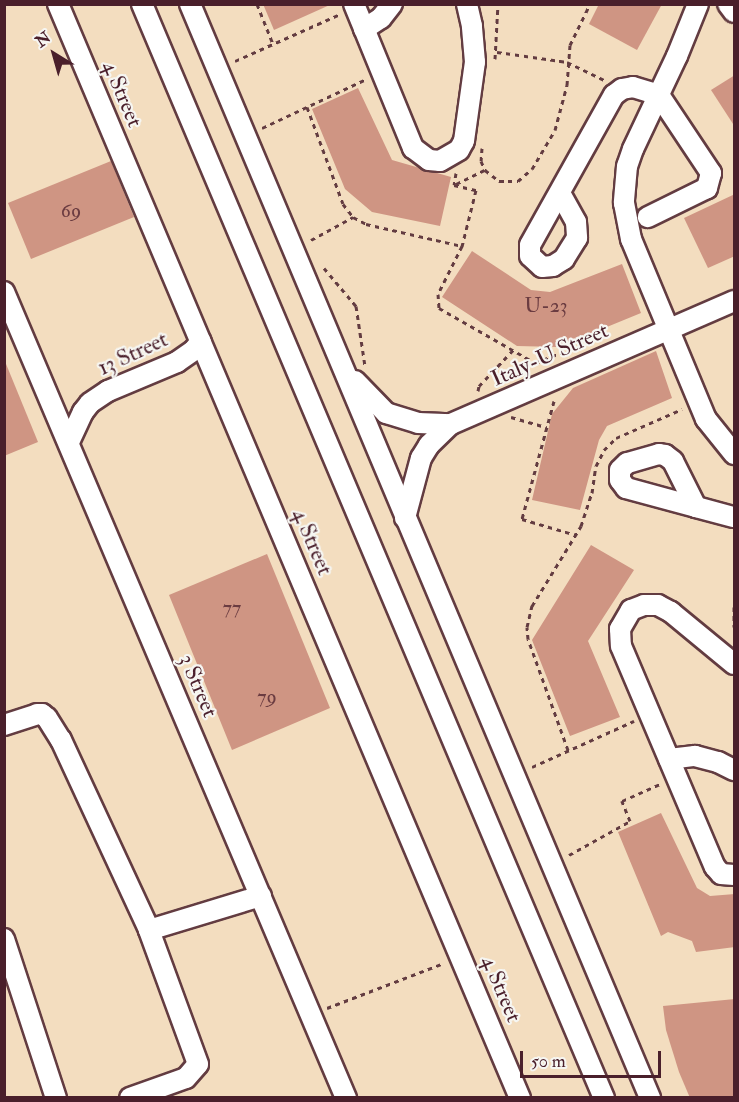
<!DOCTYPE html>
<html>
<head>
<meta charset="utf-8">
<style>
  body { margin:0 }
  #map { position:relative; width:739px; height:1102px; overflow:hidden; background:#f3ddbf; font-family:"IM FELL Double Pica",serif }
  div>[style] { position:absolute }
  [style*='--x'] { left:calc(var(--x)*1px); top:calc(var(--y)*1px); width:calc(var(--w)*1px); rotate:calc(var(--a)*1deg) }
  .building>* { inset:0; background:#cf9583 }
  .path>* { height:3px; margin-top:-1.5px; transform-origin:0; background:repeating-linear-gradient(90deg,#633c41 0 4.5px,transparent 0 9px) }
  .roads { filter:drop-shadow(2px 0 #633c41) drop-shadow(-2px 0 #633c41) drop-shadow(0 2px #633c41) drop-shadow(0 -2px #633c41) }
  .minor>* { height:20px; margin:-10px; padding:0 10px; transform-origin:10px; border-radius:10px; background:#fff }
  span { translate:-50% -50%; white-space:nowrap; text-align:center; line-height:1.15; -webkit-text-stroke:4.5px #f6f6f2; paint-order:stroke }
  .number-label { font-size:20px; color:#6b3c41 }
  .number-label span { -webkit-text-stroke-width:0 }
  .street-label { font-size:22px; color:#4a1f2b }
  .frame { position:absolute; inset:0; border:6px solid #4a1f2b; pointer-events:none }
  .north { position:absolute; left:24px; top:24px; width:60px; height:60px; -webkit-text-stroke:4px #f6f6f2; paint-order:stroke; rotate:323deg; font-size:16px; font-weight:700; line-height:24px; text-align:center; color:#4a1f2b }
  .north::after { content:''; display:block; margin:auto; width:21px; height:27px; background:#4a1f2b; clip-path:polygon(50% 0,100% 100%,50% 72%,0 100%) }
  .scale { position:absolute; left:520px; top:1051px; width:141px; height:27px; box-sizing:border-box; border:3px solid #4a1f2b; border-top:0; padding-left:8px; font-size:18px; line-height:21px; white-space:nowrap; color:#4a1f2b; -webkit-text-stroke:4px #f6f6f2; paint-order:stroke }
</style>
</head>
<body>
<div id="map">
  <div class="building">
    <div style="clip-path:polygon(263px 4px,332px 4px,274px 30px)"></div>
    <div style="clip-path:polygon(599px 4px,662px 4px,637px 50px,589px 24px)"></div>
    <div style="clip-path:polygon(735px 75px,735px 127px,711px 90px)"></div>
    <div style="clip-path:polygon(358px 88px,392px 160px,451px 177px,440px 226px,372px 212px,345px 189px,312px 109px)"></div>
    <div style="clip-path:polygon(111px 161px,134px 217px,31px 259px,8px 203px)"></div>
    <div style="clip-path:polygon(735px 194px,735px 256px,708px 268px,684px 218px)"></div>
    <div style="clip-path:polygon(472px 251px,531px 290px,550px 292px,622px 264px,641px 313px,558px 347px,517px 346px,442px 297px)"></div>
    <div style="clip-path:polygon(656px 351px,672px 398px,607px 426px,599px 440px,580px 510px,532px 500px,552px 414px,573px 388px)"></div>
    <div style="clip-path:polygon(4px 359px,38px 442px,4px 456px)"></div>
    <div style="clip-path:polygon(591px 545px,634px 570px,588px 641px,620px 717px,570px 736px,532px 640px)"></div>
    <div style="clip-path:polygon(267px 554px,330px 708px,232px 750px,169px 595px)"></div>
    <div style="clip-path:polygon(661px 813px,697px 888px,710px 896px,735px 894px,735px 947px,696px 952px,692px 941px,668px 932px,661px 936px,618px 832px)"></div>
    <div style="clip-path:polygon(735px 999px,735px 1098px,690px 1098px,679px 1072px,666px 1030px,663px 1006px)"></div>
  </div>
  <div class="path">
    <div style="--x:257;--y:4;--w:43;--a:68.2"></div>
    <div style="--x:497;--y:52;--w:71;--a:8.1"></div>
    <div style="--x:567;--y:62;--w:41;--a:25.9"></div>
    <div style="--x:495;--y:59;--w:55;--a:-86.9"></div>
    <div style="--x:235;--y:61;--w:115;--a:-24.1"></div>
    <div style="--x:307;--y:107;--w:103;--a:69.6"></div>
    <div style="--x:343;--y:204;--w:16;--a:52"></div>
    <div style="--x:353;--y:217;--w:15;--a:28"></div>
    <div style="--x:366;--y:224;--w:98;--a:12.9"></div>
    <div style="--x:262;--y:128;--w:115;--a:-25.2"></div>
    <div style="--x:482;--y:148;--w:13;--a:94"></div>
    <div style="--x:481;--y:161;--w:10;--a:66"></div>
    <div style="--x:485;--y:170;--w:18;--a:38"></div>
    <div style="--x:499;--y:181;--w:19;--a:0"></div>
    <div style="--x:518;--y:181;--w:18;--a:-41"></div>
    <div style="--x:532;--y:169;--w:45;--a:-59.5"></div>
    <div style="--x:555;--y:130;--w:47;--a:-75.1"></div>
    <div style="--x:567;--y:85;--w:40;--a:-85.7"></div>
    <div style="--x:570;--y:45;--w:46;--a:-64"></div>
    <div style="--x:456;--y:173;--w:12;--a:99"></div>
    <div style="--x:454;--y:185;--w:23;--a:13"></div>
    <div style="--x:476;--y:190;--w:58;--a:104"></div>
    <div style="--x:462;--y:246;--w:54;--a:116.6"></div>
    <div style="--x:438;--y:294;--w:14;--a:86"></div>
    <div style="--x:439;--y:308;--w:115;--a:29.7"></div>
    <div style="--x:456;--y:184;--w:32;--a:-26"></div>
    <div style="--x:311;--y:240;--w:48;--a:-28.7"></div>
    <div style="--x:324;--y:268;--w:50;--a:49.9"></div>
    <div style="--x:356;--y:306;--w:61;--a:81.5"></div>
    <div style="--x:535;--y:363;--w:43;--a:-21.8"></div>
    <div style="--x:478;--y:391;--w:5;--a:-79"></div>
    <div style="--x:479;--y:386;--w:50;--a:-46.6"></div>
    <div style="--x:554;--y:401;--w:122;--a:105.2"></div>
    <div style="--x:522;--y:519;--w:56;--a:16.5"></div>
    <div style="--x:511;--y:417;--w:37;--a:16"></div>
    <div style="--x:734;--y:607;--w:20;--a:90"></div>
    <div style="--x:568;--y:750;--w:118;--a:-109.8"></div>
    <div style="--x:528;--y:639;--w:12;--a:-95"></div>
    <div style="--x:527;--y:627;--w:22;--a:-77"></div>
    <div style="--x:532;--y:606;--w:94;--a:-58.5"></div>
    <div style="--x:581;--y:526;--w:35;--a:-72"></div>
    <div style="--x:592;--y:493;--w:27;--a:-82"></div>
    <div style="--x:596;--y:466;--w:18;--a:-63"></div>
    <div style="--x:604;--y:450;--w:17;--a:-45"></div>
    <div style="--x:616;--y:438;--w:72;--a:-23.7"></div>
    <div style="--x:532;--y:767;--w:112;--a:-24.3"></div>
    <div style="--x:569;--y:855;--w:70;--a:-29.1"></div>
    <div style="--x:630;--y:821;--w:22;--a:-112"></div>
    <div style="--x:622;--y:801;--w:42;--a:-24.1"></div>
    <div style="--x:327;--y:1008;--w:125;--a:-21"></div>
  </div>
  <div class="roads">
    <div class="minor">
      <div style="--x:58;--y:4;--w:1188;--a:67.11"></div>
      <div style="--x:142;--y:4;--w:1188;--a:67.11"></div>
      <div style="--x:190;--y:4;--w:1187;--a:67.19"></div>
      <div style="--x:354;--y:4;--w:156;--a:67.7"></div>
      <div style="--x:413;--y:148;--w:20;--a:37"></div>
      <div style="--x:429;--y:160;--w:11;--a:5"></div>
      <div style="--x:440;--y:161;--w:22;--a:-30"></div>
      <div style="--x:459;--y:150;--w:10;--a:-61"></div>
      <div style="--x:464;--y:141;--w:80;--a:-82.1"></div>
      <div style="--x:475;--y:62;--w:36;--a:-95"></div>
      <div style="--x:472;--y:26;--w:23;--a:-103"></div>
      <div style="--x:698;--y:4;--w:56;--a:112"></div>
      <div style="--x:677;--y:56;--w:103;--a:115.3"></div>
      <div style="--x:633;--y:149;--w:18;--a:109"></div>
      <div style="--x:627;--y:166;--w:37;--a:95"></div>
      <div style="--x:624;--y:203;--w:37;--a:79"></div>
      <div style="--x:631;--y:239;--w:195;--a:67.4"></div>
      <div style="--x:706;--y:419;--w:45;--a:51.3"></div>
      <div style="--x:728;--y:4;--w:10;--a:53"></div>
      <div style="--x:364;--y:29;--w:20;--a:-33"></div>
      <div style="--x:381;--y:18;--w:18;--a:-52"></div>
      <div style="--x:560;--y:193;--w:33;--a:61"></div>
      <div style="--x:576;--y:222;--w:16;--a:86"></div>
      <div style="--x:577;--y:238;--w:25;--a:122"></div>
      <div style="--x:564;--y:259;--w:13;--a:148"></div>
      <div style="--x:553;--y:266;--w:11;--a:175"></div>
      <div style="--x:542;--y:267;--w:16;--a:-137"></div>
      <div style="--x:530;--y:256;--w:11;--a:-90"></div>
      <div style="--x:530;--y:245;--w:172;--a:-60.8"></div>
      <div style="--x:614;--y:95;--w:10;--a:-37"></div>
      <div style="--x:622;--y:89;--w:11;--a:-10"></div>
      <div style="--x:633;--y:87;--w:27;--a:17"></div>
      <div style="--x:659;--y:95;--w:94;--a:56.3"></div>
      <div style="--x:711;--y:173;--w:16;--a:105"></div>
      <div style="--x:707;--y:188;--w:66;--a:153.8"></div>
      <div style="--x:4;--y:292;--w:876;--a:67.01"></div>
      <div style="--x:355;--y:381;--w:45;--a:45.9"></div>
      <div style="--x:386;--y:413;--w:34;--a:17"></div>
      <div style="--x:418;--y:423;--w:33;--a:2"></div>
      <div style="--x:69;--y:442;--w:33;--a:-65"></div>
      <div style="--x:83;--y:412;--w:11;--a:-52"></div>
      <div style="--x:90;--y:403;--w:22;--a:-34"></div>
      <div style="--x:108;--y:391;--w:75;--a:-22.8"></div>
      <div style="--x:177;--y:362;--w:21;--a:-35"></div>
      <div style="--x:194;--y:350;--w:11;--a:-52"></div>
      <div style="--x:696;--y:507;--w:51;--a:-116.6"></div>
      <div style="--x:673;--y:461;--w:10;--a:-143"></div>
      <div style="--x:665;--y:455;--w:6;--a:-171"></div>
      <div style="--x:659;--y:454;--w:33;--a:164"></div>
      <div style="--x:627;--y:463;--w:10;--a:135"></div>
      <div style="--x:620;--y:470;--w:10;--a:90"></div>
      <div style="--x:620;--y:480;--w:10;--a:53"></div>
      <div style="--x:626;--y:488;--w:73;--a:15.2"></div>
      <div style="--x:696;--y:507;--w:39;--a:15"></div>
      <div style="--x:405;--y:518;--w:62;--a:-75.1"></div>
      <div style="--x:421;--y:458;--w:15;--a:-58"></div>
      <div style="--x:429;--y:445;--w:30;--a:-44"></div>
      <div style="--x:451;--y:424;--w:309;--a:-23.5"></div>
      <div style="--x:734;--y:664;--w:82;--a:-140.5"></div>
      <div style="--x:671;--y:612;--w:15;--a:-152"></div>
      <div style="--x:658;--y:605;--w:14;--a:180"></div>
      <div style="--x:644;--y:605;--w:14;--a:159"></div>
      <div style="--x:631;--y:610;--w:22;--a:120"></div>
      <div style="--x:620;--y:629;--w:17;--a:87"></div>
      <div style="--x:621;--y:646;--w:240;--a:67"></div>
      <div style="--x:715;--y:867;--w:9;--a:49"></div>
      <div style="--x:721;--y:874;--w:13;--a:4"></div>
      <div style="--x:4;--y:725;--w:35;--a:-18"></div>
      <div style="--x:37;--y:714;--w:5;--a:0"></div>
      <div style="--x:42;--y:714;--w:6;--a:39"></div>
      <div style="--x:47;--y:718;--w:26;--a:58"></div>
      <div style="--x:61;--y:740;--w:209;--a:65.1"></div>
      <div style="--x:669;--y:759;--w:26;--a:-7"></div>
      <div style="--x:695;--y:756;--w:24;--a:15"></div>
      <div style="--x:718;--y:762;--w:18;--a:27"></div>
      <div style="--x:4;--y:939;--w:167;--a:71.9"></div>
      <div style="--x:130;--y:1098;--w:59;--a:-19.7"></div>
      <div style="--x:186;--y:1078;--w:18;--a:-49"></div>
      <div style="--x:198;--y:1064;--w:143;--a:-110.1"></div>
      <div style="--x:149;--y:930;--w:117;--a:-16.9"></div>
    </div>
  </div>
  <div class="number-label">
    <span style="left:71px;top:210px">69</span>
    <span style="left:546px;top:305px">U-23</span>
    <span style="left:232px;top:607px">77</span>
    <span style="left:267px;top:696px">79</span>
  </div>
  <div class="street-label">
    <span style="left:122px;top:94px;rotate:67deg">4 Street</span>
    <span style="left:133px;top:354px;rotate:-25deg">13 Street</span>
    <span style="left:550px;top:355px;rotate:-24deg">Italy-U Street</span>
    <span style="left:312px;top:542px;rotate:67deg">4 Street</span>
    <span style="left:198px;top:686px;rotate:67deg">3 Street</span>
    <span style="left:501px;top:989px;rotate:67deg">4 Street</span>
  </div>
  <div class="frame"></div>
  <div class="north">N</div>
  <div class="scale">50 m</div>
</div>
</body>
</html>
